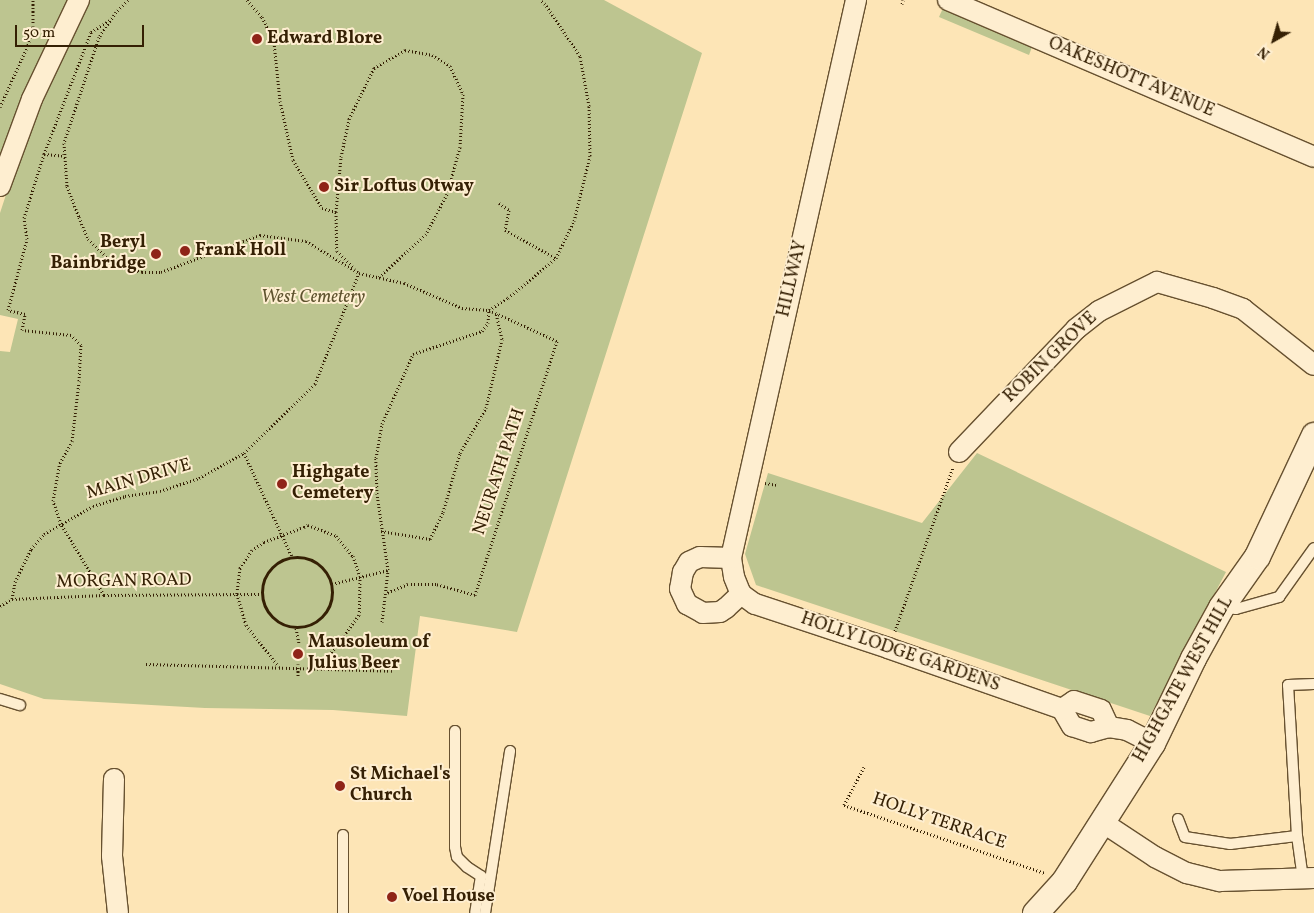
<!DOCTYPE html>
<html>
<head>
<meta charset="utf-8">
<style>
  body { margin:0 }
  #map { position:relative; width:1314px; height:913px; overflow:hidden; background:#fde5b6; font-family:Vollkorn,serif }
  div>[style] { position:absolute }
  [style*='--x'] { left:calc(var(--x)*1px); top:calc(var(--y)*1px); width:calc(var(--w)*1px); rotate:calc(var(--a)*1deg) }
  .green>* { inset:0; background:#bdc590 }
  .path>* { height:3px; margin-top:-1.5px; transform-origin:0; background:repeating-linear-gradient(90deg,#352004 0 1px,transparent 0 3.5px) }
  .path>.ring { margin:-1.5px; padding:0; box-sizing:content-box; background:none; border:3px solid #352004; border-radius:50% }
  .roads { filter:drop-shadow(1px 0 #675130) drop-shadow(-1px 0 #675130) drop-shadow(0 1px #675130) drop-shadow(0 -1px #675130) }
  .service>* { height:10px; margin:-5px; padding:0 5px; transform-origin:5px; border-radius:5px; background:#feeed0 }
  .minor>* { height:20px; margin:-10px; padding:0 10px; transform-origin:10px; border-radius:10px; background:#feeed0 }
  .tertiary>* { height:25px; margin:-12.5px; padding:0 12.5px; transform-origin:12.5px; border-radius:12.5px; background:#feeed0 }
  .path-bridge>* { height:3px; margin-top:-1.5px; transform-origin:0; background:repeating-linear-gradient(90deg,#352004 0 1px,transparent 0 3.5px) }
  .dots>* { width:14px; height:14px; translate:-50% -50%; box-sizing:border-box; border:2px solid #feeed0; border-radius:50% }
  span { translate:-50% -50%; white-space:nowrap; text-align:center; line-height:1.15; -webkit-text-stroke:4px #feeed0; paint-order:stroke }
  .poi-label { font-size:18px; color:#352004; font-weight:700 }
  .left { translate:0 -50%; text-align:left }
  .right { translate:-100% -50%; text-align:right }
  .street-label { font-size:18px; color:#352004 }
  .park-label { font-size:18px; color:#5e522e; font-style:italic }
  .north { position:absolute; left:1249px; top:15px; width:50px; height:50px; -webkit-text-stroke:4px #feeed0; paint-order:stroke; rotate:218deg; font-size:14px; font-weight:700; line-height:20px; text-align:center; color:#352004 }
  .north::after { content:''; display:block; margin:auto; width:18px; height:22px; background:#352004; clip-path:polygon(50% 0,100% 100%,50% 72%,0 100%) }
  .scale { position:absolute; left:15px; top:25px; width:129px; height:22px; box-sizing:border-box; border:2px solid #352004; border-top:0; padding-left:6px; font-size:15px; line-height:18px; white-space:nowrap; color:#352004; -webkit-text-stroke:4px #feeed0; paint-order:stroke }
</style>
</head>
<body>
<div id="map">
  <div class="green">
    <div style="clip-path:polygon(0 0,67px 0,19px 104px,0 154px)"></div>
    <div style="clip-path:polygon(89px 0,604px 0,702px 53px,517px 632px,420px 616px,407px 716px,333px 710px,205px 708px,44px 699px,0 684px,0 351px,10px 352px,18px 319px,0 315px,0 213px,19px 155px)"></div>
    <div style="clip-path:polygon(943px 8px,1032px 47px,1029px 55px,939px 17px)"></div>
    <div style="clip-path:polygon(977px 453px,1226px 572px,1150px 716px,756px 585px,745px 554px,768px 473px,922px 523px)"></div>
  </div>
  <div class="path">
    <div style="--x:128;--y:0;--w:17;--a:135"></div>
    <div style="--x:116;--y:12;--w:30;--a:124"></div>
    <div style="--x:99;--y:37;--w:112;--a:108.3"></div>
    <div style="--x:64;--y:143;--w:43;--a:86"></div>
    <div style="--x:67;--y:186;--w:33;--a:69"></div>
    <div style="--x:79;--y:217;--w:24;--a:68"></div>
    <div style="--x:88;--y:239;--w:36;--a:44"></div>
    <div style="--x:114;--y:264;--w:29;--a:16"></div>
    <div style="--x:142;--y:272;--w:19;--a:0"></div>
    <div style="--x:161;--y:272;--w:106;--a:-20.5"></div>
    <div style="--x:260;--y:235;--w:46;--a:7.4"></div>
    <div style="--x:306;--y:241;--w:62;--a:31.1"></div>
    <div style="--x:359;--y:273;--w:46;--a:12.5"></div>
    <div style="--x:404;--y:283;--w:63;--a:23.3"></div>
    <div style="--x:462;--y:308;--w:27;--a:4"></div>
    <div style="--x:489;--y:310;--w:22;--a:-32"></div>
    <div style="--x:508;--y:298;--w:62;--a:-39.8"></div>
    <div style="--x:556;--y:258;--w:41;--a:-64.1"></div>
    <div style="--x:574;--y:221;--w:67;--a:-76.2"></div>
    <div style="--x:590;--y:156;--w:50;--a:-91.1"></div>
    <div style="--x:589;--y:106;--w:51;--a:-100.2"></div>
    <div style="--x:580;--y:56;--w:63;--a:-123.9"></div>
    <div style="--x:545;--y:4;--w:6;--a:-141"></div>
    <div style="--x:247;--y:0;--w:23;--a:49"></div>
    <div style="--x:262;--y:17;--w:28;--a:64"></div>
    <div style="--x:274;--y:42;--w:59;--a:84.2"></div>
    <div style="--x:280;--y:101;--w:60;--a:77.6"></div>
    <div style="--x:293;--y:160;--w:56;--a:58.9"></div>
    <div style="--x:322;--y:208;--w:15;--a:16"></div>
    <div style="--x:336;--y:212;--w:39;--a:89"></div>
    <div style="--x:337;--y:251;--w:25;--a:45"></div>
    <div style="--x:902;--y:4;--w:4;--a:-76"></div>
    <div style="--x:0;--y:107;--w:68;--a:-65.7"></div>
    <div style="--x:28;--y:45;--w:20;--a:-75"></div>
    <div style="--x:33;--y:26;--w:26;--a:-90"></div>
    <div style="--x:44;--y:154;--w:21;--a:5"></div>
    <div style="--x:499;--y:203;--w:12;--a:35"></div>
    <div style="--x:509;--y:210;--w:20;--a:101"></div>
    <div style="--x:505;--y:230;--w:58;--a:28.8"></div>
    <div style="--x:336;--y:212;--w:55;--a:-84.8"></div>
    <div style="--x:341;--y:157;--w:39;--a:-78"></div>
    <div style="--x:349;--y:119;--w:57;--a:-63.9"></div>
    <div style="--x:374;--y:68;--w:36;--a:-30"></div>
    <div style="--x:405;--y:50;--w:27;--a:10"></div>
    <div style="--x:432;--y:55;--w:21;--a:31"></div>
    <div style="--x:450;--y:66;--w:31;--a:65"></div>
    <div style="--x:463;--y:94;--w:53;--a:93.2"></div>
    <div style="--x:460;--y:147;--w:49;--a:105.5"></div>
    <div style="--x:447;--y:194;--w:45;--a:117.7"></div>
    <div style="--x:426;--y:234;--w:64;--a:137.5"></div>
    <div style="--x:244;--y:453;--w:115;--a:65.2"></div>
    <div style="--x:765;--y:483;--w:12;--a:9"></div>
    <div style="--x:304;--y:527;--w:4;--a:-27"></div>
    <div style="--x:308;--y:525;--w:30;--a:21"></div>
    <div style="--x:336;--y:536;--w:26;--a:50"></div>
    <div style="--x:353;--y:556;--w:21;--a:71"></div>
    <div style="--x:360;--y:576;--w:39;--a:91"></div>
    <div style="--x:359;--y:615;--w:67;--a:126.5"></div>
    <div style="--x:381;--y:531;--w:50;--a:9.3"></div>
    <div style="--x:430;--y:539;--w:30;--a:-64"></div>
    <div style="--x:443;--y:512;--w:61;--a:-73.9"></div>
    <div style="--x:460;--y:453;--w:52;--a:-60"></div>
    <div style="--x:486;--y:408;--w:71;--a:-76.9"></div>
    <div style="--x:502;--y:339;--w:26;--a:-103"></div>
    <div style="--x:264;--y:542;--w:14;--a:146"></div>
    <div style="--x:252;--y:550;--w:22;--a:124"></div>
    <div style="--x:240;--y:568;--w:26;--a:97"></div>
    <div style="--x:237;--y:594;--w:32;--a:74"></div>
    <div style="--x:246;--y:625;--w:53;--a:51.8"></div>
    <div class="ring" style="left:262px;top:557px;width:67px;height:67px"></div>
    <div style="--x:332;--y:584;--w:58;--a:-14"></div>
    <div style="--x:104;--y:595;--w:83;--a:-121.2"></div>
    <div style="--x:61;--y:524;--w:24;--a:-109"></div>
    <div style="--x:53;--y:501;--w:39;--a:-80"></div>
    <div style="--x:60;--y:463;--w:25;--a:-61"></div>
    <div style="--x:72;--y:441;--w:60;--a:-83.3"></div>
    <div style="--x:79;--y:381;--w:36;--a:-87"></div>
    <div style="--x:81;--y:345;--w:14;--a:-135"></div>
    <div style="--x:71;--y:335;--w:49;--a:-174.2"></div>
    <div style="--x:22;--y:330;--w:16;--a:-79"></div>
    <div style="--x:25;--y:314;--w:17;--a:-167"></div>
    <div style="--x:8;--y:310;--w:73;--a:-75"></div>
    <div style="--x:27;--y:239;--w:21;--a:-98"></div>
    <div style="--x:24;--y:218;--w:67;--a:-72.6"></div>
    <div style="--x:44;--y:154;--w:131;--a:-68.9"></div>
    <div style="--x:91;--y:32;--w:22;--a:-32"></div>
    <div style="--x:12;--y:599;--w:17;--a:-80"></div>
    <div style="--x:15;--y:582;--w:37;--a:-64"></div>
    <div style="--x:31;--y:549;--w:20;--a:-49"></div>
    <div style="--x:44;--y:534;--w:56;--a:-29.7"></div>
    <div style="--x:93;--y:506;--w:34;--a:-17"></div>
    <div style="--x:125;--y:496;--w:35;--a:-8"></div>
    <div style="--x:160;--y:491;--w:41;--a:-18.4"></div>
    <div style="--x:199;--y:478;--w:51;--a:-29.1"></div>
    <div style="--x:244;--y:453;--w:99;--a:-44.2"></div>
    <div style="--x:315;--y:384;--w:119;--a:-68.4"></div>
    <div style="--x:12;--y:599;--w:92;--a:-2.5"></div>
    <div style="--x:104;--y:595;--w:157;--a:-0.4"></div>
    <div style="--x:0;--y:606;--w:14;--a:-30"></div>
    <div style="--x:382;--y:622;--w:52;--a:-83.4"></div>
    <div style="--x:388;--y:570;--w:77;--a:-98.2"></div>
    <div style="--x:377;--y:494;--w:36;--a:-92"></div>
    <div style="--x:376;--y:458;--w:35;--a:-80"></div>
    <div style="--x:382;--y:424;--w:77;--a:-66.1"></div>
    <div style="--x:413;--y:354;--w:73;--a:-18.4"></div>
    <div style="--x:482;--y:331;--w:10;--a:-53"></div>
    <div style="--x:488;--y:323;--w:13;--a:-86"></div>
    <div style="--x:489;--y:310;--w:75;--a:24.5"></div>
    <div style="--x:557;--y:341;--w:267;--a:107.9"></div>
    <div style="--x:475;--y:595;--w:41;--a:-164.2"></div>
    <div style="--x:436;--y:584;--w:28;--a:180"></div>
    <div style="--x:408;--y:584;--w:23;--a:157"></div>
    <div style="--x:296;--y:628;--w:15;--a:79"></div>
    <div style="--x:895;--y:631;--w:174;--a:-70.5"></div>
    <div style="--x:146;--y:664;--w:246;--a:1.6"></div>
    <div style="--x:298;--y:664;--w:13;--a:90"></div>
    <div style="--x:864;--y:767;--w:43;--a:117.8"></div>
    <div style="--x:844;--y:805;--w:212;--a:18.7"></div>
  </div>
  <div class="roads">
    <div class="service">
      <div style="--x:1222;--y:607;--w:14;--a:8"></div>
      <div style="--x:1236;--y:609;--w:45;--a:-15.6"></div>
      <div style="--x:1279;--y:597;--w:60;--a:-54.5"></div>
      <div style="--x:0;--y:699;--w:21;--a:17"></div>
      <div style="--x:455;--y:731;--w:116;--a:90"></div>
      <div style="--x:455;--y:847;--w:10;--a:79"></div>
      <div style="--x:457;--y:857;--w:14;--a:45"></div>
      <div style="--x:467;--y:867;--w:17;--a:33"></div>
      <div style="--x:481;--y:876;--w:37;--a:99"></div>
      <div style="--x:1178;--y:819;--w:19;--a:69"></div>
      <div style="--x:1185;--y:837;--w:46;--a:8.8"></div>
      <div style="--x:1230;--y:844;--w:67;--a:-6.8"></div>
      <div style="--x:343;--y:835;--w:78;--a:90"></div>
      <div style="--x:1303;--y:879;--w:43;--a:-97.9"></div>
      <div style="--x:1297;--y:836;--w:151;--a:-93.4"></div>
      <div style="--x:1288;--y:685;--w:26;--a:-2"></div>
      <div style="--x:485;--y:913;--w:164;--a:-81.2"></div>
    </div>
    <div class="minor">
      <div style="--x:856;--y:0;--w:572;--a:102.63"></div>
      <div style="--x:731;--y:558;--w:19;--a:81"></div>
      <div style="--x:734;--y:577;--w:18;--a:68"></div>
      <div style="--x:741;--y:594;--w:17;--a:36"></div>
      <div style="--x:755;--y:604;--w:140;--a:18.3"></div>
      <div style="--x:888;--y:648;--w:184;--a:19.3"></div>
      <div style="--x:1062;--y:709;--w:20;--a:60"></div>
      <div style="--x:1072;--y:726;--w:20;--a:18"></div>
      <div style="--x:1091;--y:732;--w:19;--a:-16"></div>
      <div style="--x:1109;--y:727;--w:18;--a:9"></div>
      <div style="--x:1127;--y:730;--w:28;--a:27"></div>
      <div style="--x:948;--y:0;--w:398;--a:23.2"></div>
      <div style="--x:0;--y:186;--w:93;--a:-69.8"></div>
      <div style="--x:32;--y:99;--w:110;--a:-64.6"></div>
      <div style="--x:959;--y:452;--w:170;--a:-46.4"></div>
      <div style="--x:1076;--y:329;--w:29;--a:-38"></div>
      <div style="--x:1099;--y:311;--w:65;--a:-26.6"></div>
      <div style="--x:1157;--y:282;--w:58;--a:15.9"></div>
      <div style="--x:1213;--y:298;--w:32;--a:20"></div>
      <div style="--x:1243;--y:309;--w:90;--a:38.3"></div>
      <div style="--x:731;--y:558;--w:31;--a:-178"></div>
      <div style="--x:700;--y:557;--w:12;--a:156"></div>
      <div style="--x:689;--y:562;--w:12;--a:121"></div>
      <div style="--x:683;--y:572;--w:17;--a:100"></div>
      <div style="--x:680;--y:589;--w:17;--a:65"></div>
      <div style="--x:687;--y:604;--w:18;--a:29"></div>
      <div style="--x:703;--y:613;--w:17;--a:-3"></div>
      <div style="--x:720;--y:612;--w:7;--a:-34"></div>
      <div style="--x:726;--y:608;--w:21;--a:-43"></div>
      <div style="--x:1062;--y:709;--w:14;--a:-34"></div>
      <div style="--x:1074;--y:701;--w:28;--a:18"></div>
      <div style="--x:1101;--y:710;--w:19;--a:65"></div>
      <div style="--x:114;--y:779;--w:77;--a:91.5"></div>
      <div style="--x:112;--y:856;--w:57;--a:84"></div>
      <div style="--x:1102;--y:822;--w:64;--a:33.4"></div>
      <div style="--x:1155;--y:857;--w:36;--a:27"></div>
      <div style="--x:1187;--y:873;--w:34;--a:14"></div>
      <div style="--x:1220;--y:881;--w:94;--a:-1.8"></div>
    </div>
    <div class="tertiary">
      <div style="--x:1035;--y:913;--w:43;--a:-47.8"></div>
      <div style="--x:1064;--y:881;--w:164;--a:-57.5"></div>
      <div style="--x:1152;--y:743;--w:94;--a:-64.2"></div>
      <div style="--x:1193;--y:658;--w:58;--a:-61.2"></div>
      <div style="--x:1221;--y:607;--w:62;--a:-54.8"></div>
      <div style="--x:1257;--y:556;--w:134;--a:-64.8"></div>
    </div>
  </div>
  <div class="path-bridge">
    <div style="--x:264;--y:542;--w:43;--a:-20.6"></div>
  </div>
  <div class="dots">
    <div style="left:257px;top:39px;background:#8f2418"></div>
    <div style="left:324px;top:187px;background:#8f2418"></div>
    <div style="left:185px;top:251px;background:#8f2418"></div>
    <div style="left:156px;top:254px;background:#8f2418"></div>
    <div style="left:282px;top:484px;background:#8f2418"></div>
    <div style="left:298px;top:654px;background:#8f2418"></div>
    <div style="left:340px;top:786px;background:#8f2418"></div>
    <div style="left:392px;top:897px;background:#8f2418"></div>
  </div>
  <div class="poi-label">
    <span class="left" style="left:267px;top:39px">Edward Blore</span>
    <span class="left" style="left:334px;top:187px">Sir Loftus Otway</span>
    <span class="right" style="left:146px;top:254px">Beryl<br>Bainbridge</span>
    <span class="left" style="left:195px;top:251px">Frank Holl</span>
    <span class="left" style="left:292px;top:484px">Highgate<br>Cemetery</span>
    <span class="left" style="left:308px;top:654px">Mausoleum of<br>Julius Beer</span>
    <span class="left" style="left:350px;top:786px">St Michael's<br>Church</span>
    <span class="left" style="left:402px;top:897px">Voel House</span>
  </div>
  <div class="street-label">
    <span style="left:1131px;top:78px;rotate:23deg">OAKESHOTT AVENUE</span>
    <span style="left:793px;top:279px;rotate:-77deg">HILLWAY</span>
    <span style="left:1051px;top:358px;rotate:-44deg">ROBIN GROVE</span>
    <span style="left:500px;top:472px;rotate:-72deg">NEURATH PATH</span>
    <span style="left:139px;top:480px;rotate:-16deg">MAIN DRIVE</span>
    <span style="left:124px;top:582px;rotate:-1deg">MORGAN ROAD</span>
    <span style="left:900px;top:653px;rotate:19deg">HOLLY LODGE GARDENS</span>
    <span style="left:1184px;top:680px;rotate:-61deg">HIGHGATE WEST HILL</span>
    <span style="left:939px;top:822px;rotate:19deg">HOLLY TERRACE</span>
  </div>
  <div class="park-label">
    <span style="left:313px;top:298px">West Cemetery</span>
  </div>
  <div class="north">N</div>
  <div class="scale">50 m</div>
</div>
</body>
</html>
